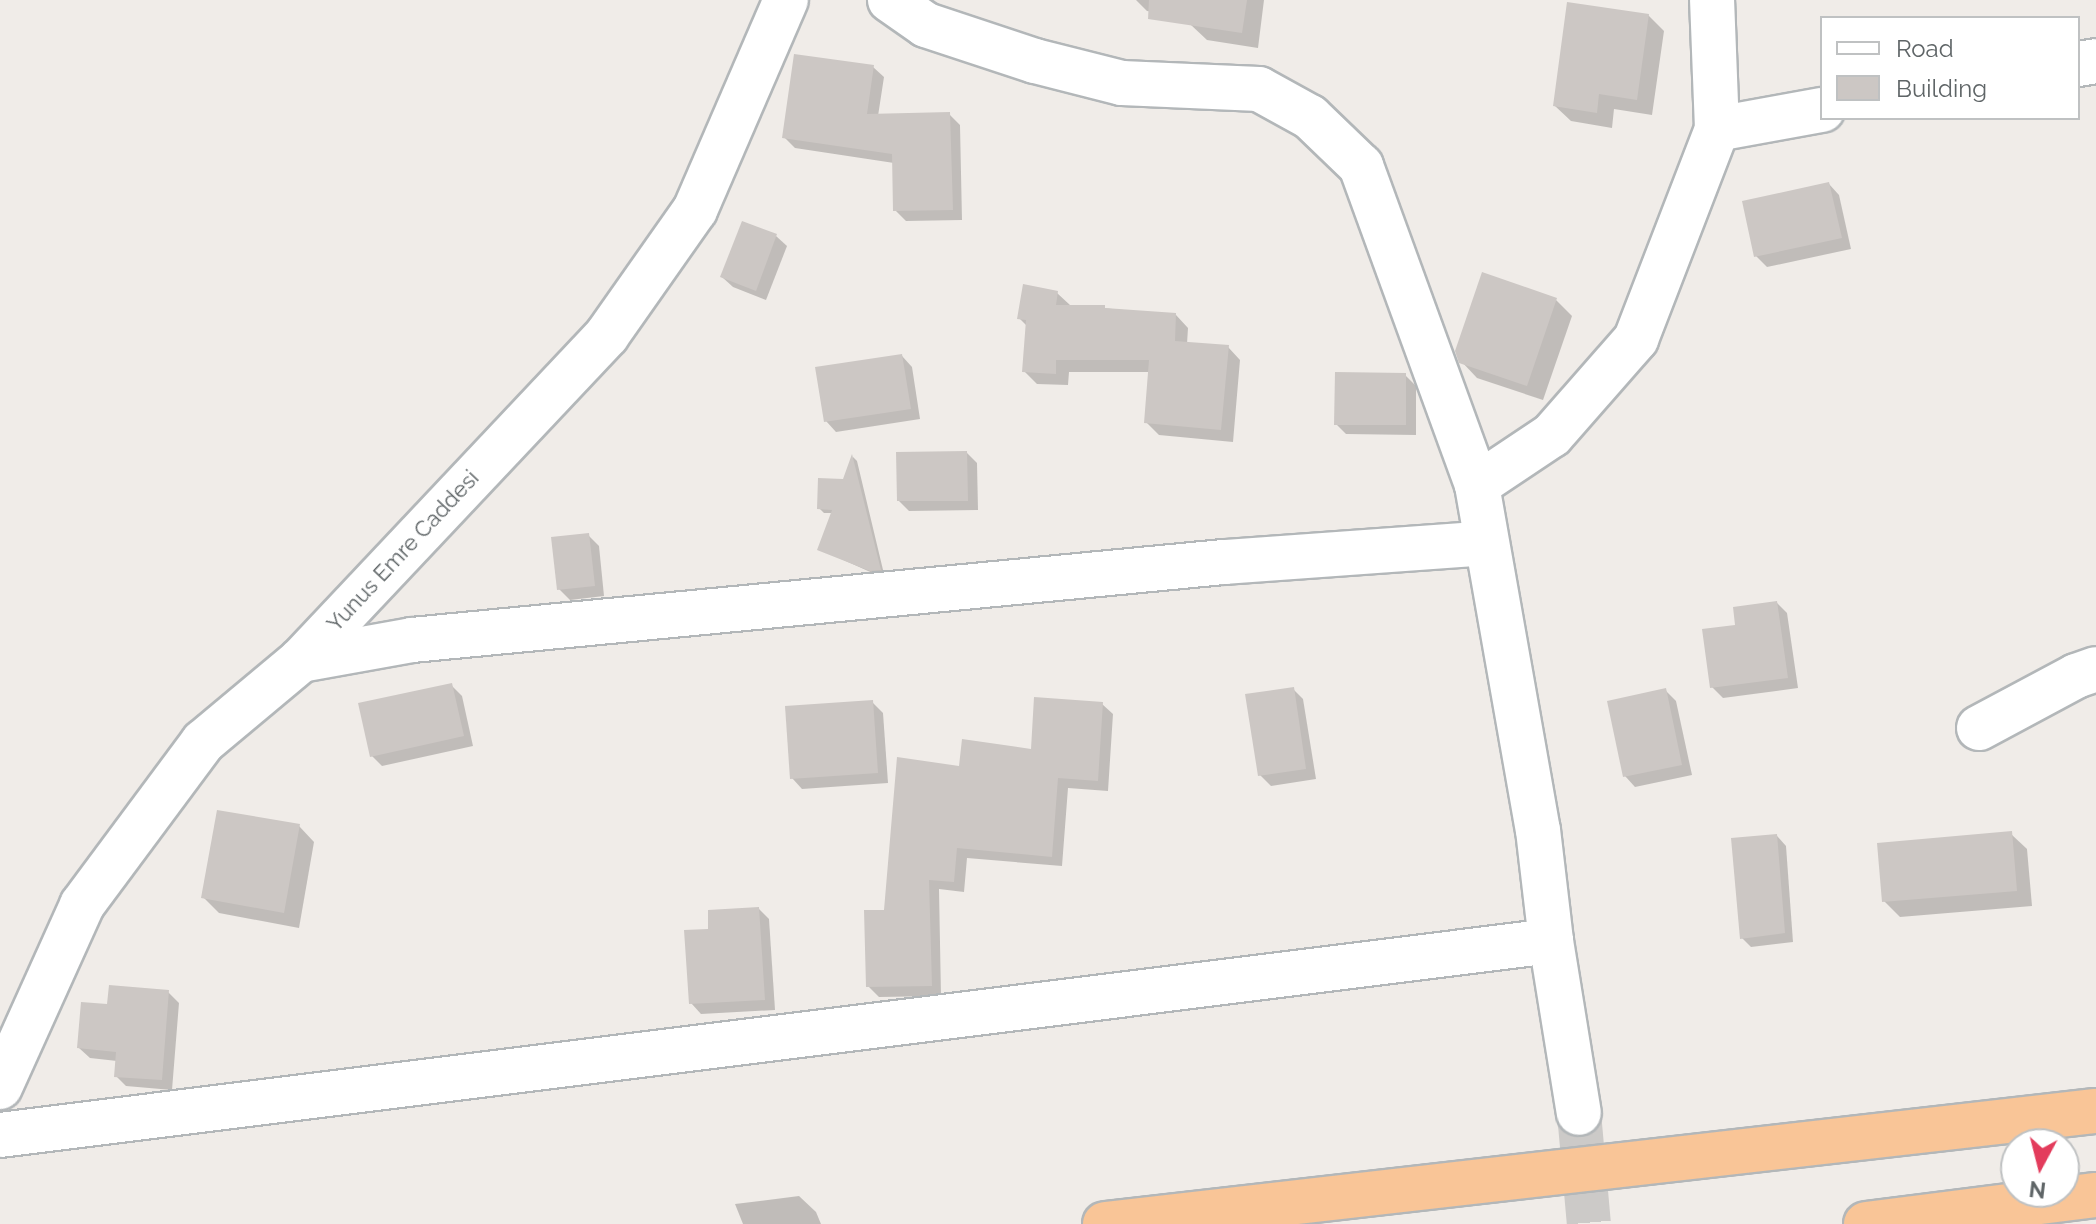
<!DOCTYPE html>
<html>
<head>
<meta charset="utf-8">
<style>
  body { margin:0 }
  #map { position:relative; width:2096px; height:1224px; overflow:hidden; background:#f0ece8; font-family:Raleway,sans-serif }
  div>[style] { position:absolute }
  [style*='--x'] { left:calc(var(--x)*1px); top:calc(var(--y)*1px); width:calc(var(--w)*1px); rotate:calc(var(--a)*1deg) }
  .shadow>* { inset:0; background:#0003 }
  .building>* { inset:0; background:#ccc7c4 }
  .minor-tunnel>* { height:44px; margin-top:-22px; transform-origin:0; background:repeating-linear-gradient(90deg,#cccac8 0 44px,transparent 0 66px) }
  .roads { filter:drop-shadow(2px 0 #b3b7b9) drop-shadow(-2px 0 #b3b7b9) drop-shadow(0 2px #b3b7b9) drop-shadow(0 -2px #b3b7b9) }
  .minor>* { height:44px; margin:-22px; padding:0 22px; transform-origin:22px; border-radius:22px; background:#fff }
  .highway>* { height:44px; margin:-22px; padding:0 22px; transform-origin:22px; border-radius:22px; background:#f9c597 }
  span { translate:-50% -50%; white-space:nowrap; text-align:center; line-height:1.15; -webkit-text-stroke:6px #fff; paint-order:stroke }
  .street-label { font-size:22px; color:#5f6567 }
  .legend { position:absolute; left:1820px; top:16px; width:260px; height:104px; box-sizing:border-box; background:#fff; border:2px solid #bfc1c2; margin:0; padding:10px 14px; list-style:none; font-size:24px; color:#5f6567 }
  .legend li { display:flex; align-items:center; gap:16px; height:40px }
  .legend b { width:40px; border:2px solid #bfc1c2 }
  .north { position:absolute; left:2000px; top:1128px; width:80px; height:80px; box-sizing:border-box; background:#fff; border:2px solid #bfc1c2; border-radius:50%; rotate:187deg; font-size:22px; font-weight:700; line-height:32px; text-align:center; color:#5f6567 }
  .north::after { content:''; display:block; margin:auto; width:28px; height:36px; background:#e33c5c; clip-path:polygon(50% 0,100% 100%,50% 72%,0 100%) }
</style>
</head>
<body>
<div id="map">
  <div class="shadow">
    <div style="clip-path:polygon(1136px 0,1264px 0,1258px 48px,1207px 40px,1191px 25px,1192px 18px,1147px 11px)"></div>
    <div style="clip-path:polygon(1648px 15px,1664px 31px,1652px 115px,1614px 109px,1612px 128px,1571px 121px,1555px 106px)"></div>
    <div style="clip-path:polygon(873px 67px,884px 77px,878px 116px,949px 114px,960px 125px,962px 220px,906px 221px,895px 210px,894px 163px,795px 148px,784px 137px)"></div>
    <div style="clip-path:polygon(1829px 184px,1839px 195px,1851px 249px,1767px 267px,1756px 256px)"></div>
    <div style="clip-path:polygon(743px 224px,776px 236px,787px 246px,766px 300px,733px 287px,722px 277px)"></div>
    <div style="clip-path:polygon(1057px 293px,1070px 305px,1176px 315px,1188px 328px,1187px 344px,1228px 347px,1240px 360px,1233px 442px,1159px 435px,1146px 422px,1150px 372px,1069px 372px,1068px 385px,1037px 384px,1024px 371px,1027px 326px,1019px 318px)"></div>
    <div style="clip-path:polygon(1556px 300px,1572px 316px,1543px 400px,1477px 378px,1461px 361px)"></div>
    <div style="clip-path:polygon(902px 356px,912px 367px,920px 419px,836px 432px,826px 421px)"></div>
    <div style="clip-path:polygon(1405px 375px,1416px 386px,1416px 435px,1346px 434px,1336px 424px)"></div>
    <div style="clip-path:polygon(967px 453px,977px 463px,978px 510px,909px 511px,899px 501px)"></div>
    <div style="clip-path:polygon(853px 457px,857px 461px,884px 574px,877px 575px,819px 549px,832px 513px,824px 513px,819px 508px,845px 481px)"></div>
    <div style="clip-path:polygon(588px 535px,599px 546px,604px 596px,570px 600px,559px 589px)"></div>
    <div style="clip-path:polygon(1777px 603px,1787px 613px,1798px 688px,1723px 698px,1712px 687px,1738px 626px)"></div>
    <div style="clip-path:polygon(451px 685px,462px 696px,473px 746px,382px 766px,372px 756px)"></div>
    <div style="clip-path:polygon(1293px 689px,1303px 699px,1316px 779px,1271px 786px,1260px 775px)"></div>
    <div style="clip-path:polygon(1666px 691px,1676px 701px,1692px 775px,1635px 787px,1625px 776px)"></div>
    <div style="clip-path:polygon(872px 702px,883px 713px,888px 783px,802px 789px,792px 778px)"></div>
    <div style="clip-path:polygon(1102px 704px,1113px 714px,1108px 791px,1068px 788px,1062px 866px,967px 858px,964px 892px,939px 889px,941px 996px,879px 997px,868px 986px,885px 912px,960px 769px,1033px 751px)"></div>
    <div style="clip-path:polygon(299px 826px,314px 842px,299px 928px,219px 913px,204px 898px)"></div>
    <div style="clip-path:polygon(2011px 834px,2027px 849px,2032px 906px,1900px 917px,1884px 901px)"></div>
    <div style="clip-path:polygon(1777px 836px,1786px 846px,1793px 942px,1751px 947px,1742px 938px)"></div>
    <div style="clip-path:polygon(759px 909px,769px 919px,775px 1010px,701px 1014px,691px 1003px,711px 931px)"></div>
    <div style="clip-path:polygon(168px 992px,179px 1003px,172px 1090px,126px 1086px,116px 1076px,117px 1061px,90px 1058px,79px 1048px,109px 1006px)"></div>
    <div style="clip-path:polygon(799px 1196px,816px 1212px,821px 1224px,743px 1224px,735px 1204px)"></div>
  </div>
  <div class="building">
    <div style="clip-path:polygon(1149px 0,1247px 0,1242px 33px,1148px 19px)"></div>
    <div style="clip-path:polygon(1567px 2px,1649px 14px,1637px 100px,1599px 94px,1597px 113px,1553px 106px)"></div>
    <div style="clip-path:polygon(794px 54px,874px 65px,867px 114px,950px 112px,953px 210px,893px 211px,892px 154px,782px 138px)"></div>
    <div style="clip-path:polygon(1829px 182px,1842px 238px,1754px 257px,1742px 201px)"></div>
    <div style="clip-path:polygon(742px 221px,777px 234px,756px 291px,720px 277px)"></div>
    <div style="clip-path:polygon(1482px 272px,1557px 298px,1527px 386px,1459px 363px,1455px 351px)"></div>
    <div style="clip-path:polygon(1023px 284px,1058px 291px,1056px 305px,1105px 305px,1105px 308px,1176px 313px,1175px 341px,1229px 345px,1221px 430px,1144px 423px,1149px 360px,1056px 360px,1056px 374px,1022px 372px,1026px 320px,1017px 319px)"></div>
    <div style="clip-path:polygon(902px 354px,911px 409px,824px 422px,815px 367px)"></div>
    <div style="clip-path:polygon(1335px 372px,1406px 373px,1406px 425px,1334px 425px)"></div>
    <div style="clip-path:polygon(967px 451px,968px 501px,897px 501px,896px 452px)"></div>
    <div style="clip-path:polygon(852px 454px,881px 570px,870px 571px,817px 550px,832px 510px,817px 509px,818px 478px,843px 479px)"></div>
    <div style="clip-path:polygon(589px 533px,595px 586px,557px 590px,551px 537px)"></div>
    <div style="clip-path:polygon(1777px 601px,1788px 678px,1710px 688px,1702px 629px,1735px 625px,1733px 607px)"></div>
    <div style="clip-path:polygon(452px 683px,464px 736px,370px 757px,358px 703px)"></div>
    <div style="clip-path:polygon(1294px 687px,1306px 769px,1258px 776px,1245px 694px)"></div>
    <div style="clip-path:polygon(1666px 688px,1682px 765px,1623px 777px,1607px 701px)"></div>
    <div style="clip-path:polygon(1034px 697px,1103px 702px,1098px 781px,1058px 778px,1052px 857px,957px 848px,954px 882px,929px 880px,932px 986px,866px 987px,864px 910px,884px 910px,897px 757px,959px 766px,962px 739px,1031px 749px)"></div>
    <div style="clip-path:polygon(873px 700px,878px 773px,790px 779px,785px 706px)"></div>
    <div style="clip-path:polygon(217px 810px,300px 824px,284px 913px,201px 898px)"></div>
    <div style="clip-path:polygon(2012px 831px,2017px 891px,1882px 902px,1877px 843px)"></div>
    <div style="clip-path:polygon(1777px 834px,1785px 933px,1740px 939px,1731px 838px)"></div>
    <div style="clip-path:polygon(759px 907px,765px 1000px,689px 1004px,684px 930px,708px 929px,708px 910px)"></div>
    <div style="clip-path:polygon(109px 985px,169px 990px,162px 1080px,114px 1077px,116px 1052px,77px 1048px,81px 1002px,107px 1004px)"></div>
  </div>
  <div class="minor-tunnel">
    <div style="--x:1579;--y:1113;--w:111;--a:84.9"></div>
  </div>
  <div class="roads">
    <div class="minor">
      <div style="--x:890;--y:0;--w:44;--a:34.8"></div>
      <div style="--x:926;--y:25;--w:115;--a:18.3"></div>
      <div style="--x:1035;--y:61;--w:90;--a:14.2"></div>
      <div style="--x:1122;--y:83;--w:137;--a:2.5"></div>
      <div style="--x:1259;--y:89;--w:58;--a:28.8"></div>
      <div style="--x:1310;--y:117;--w:71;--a:43.9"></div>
      <div style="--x:1361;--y:166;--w:339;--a:70"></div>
      <div style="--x:1477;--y:485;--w:350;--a:80"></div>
      <div style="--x:1538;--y:830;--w:112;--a:83.3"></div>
      <div style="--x:1551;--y:941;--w:174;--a:80.8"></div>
      <div style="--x:2078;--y:64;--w:18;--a:-9"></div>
      <div style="--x:1717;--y:129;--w:107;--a:-10.3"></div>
      <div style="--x:1477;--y:485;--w:90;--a:-33.7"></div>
      <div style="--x:1552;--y:435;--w:128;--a:-48.8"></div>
      <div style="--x:1636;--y:339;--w:225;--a:-68.9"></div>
      <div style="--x:1717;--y:129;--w:129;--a:-92.2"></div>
      <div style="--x:301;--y:660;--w:113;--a:-10.2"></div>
      <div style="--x:412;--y:640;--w:816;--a:-5.49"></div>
      <div style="--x:1224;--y:562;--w:263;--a:-4.1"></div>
      <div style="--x:1979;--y:728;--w:110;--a:-28.2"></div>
      <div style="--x:2076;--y:676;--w:21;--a:-19"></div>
      <div style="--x:0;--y:1087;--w:200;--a:-65.7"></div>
      <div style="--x:82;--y:905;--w:203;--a:-53.4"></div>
      <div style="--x:203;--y:742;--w:128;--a:-39.9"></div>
      <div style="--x:301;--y:660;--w:446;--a:-46.7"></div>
      <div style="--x:607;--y:335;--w:153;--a:-54.9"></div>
      <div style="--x:695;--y:210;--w:229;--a:-66.6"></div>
      <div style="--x:0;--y:1135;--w:1563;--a:-7.13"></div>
    </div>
    <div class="highway">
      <div style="--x:1105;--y:1224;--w:997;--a:-6.51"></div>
      <div style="--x:1866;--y:1224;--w:232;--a:-7.2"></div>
    </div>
  </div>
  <div class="street-label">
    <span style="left:403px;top:551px;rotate:-47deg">Yunus Emre Caddesi</span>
  </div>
  <ul class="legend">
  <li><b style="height:10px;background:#fff"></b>Road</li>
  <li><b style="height:22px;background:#ccc7c4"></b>Building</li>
  </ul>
  <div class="north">N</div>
</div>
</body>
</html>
